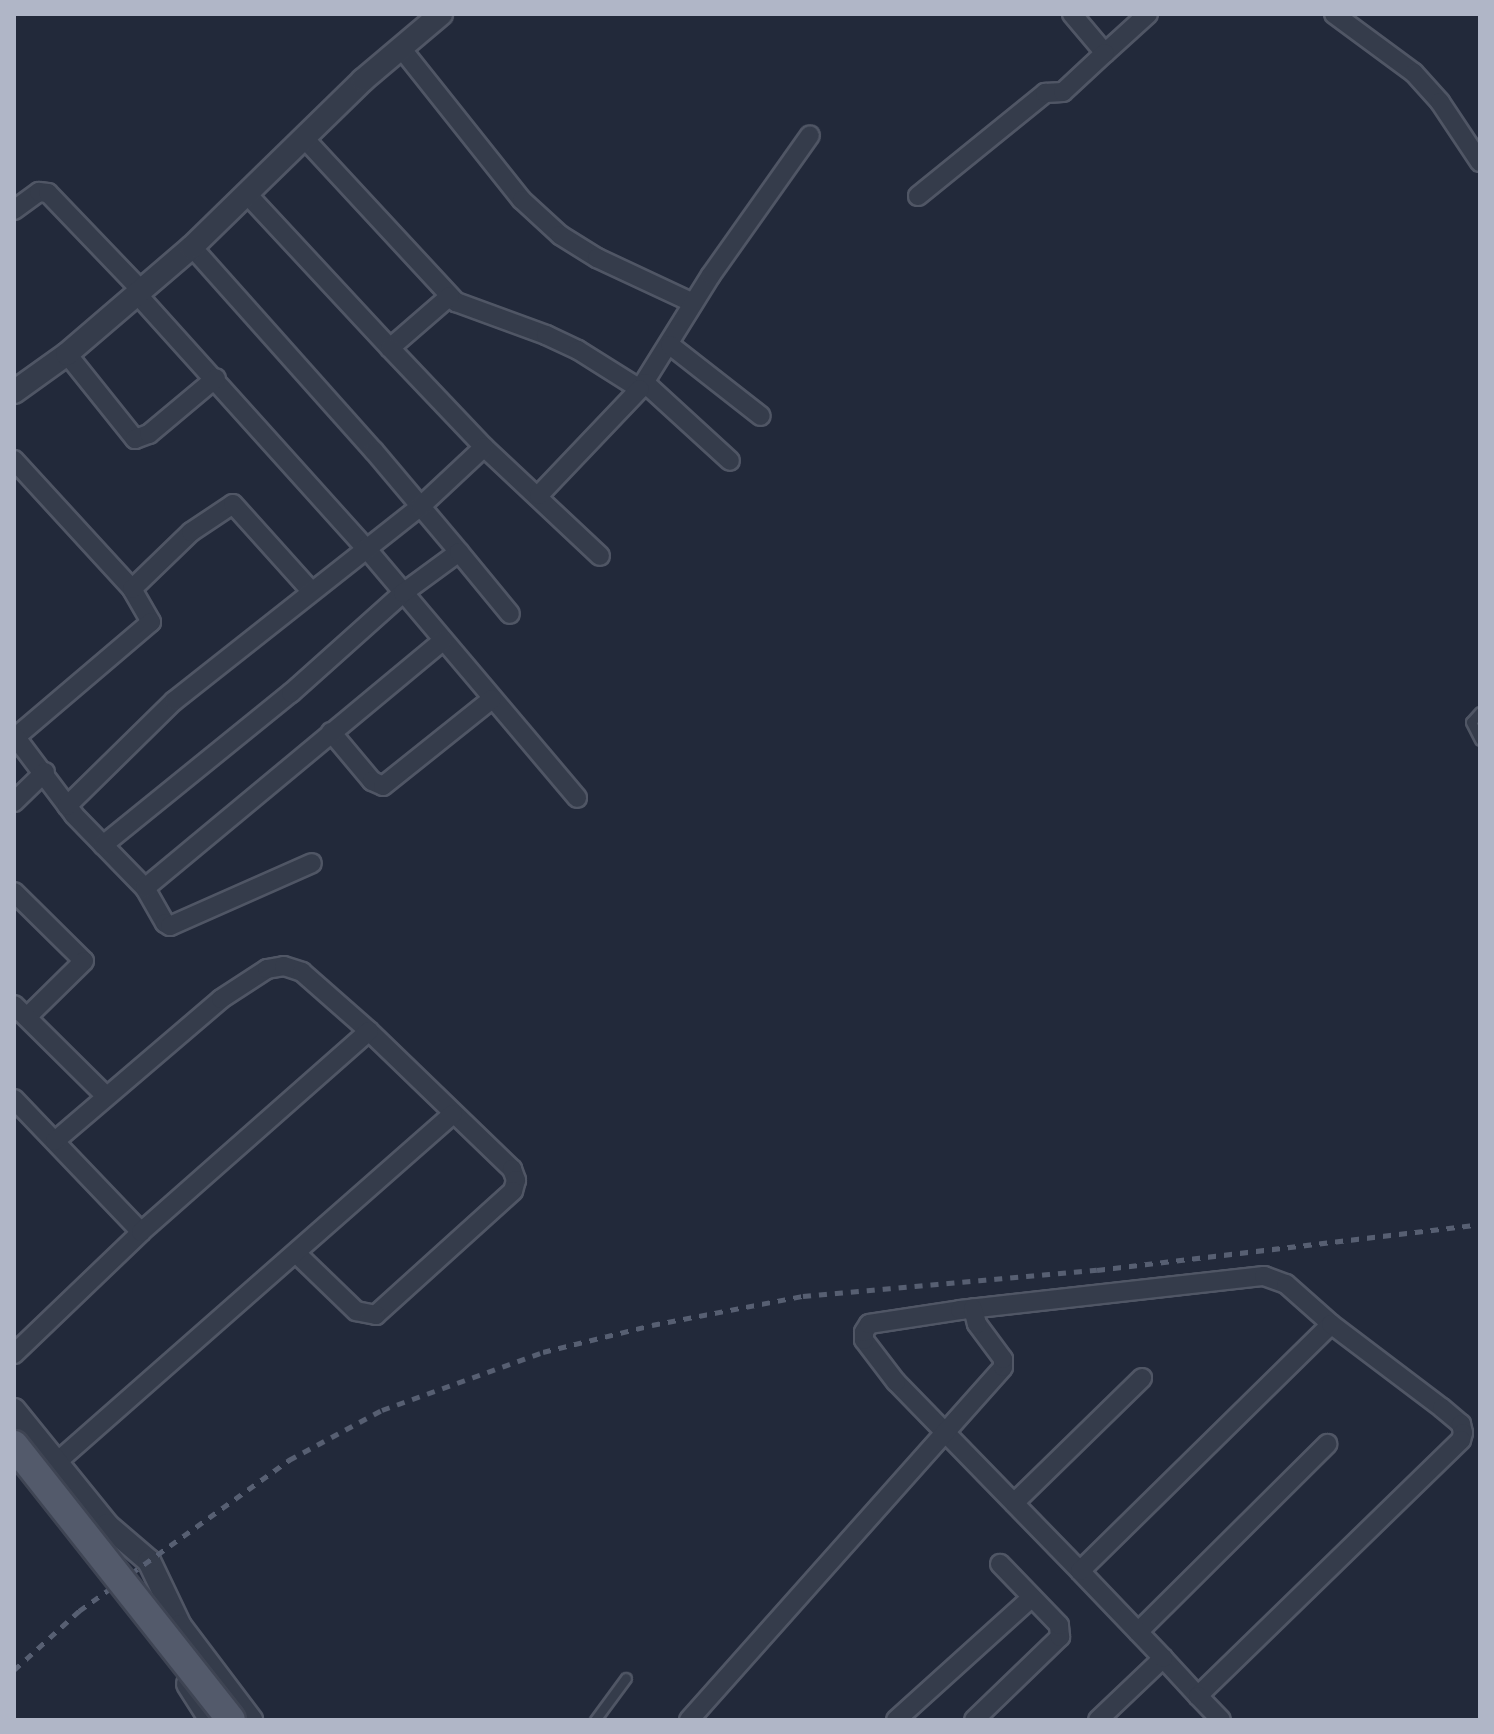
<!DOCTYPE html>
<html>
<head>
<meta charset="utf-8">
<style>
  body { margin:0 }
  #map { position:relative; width:1494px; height:1734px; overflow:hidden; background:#22293a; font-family:"Noto Sans",sans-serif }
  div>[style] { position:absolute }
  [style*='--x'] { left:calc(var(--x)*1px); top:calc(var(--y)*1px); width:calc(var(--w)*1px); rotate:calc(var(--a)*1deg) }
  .roads { filter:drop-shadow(2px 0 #505665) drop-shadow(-2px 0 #505665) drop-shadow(0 2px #505665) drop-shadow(0 -2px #505665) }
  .service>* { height:9px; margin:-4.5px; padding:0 4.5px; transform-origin:4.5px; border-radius:4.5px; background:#353c4b }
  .minor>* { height:18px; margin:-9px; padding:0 9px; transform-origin:9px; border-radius:9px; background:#353c4b }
  .tertiary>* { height:22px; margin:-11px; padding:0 11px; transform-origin:11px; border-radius:11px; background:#353c4b }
  .rail>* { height:5px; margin-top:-2.5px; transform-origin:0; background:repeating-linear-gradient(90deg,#575f72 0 8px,transparent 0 16px) }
  .bridges { filter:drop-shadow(2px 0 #3f4554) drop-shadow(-2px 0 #3f4554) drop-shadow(0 2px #3f4554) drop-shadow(0 -2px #3f4554) }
  .primary-bridge>* { height:28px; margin:-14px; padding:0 14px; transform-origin:14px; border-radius:14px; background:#535a6b }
  span { translate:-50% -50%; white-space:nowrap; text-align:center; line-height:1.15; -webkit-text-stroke:8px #1b212f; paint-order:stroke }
  .frame { position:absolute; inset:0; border:16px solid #b0b6c7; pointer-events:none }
</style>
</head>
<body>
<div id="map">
  <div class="roads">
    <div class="service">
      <div style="--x:1480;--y:712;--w:13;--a:132"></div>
      <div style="--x:1471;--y:722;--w:20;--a:63"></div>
      <div style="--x:595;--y:1720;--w:52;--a:-53.6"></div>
    </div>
    <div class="minor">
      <div style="--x:1072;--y:14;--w:51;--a:49.8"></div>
      <div style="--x:1105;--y:53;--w:58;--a:-42.2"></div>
      <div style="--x:1334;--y:14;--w:99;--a:36.4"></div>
      <div style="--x:1414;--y:73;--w:39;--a:48"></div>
      <div style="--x:1440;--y:102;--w:72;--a:56.3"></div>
      <div style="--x:401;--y:48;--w:194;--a:51.5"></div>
      <div style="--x:522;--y:200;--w:52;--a:42.6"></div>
      <div style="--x:560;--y:235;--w:44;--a:31.9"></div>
      <div style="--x:597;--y:258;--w:106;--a:25.1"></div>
      <div style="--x:304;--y:138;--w:224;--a:47.2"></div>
      <div style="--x:456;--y:302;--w:96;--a:20.1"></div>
      <div style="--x:546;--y:335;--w:35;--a:25"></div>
      <div style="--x:578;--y:350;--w:73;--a:32.2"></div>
      <div style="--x:640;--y:389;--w:134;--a:-58.1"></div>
      <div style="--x:711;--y:275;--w:171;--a:-54.7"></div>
      <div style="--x:246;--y:193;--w:212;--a:47.1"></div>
      <div style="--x:390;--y:348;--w:79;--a:-40.9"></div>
      <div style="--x:918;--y:196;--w:164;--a:-39"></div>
      <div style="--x:1045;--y:93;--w:18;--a:-3"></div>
      <div style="--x:1063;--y:92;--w:57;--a:-42.9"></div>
      <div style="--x:14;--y:210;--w:31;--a:-36"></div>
      <div style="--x:39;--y:192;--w:9;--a:6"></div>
      <div style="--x:48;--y:193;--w:134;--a:46.2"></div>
      <div style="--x:192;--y:247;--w:273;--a:48.3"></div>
      <div style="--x:374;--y:451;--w:132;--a:49.9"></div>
      <div style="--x:137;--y:294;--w:342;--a:48"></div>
      <div style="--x:366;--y:548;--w:327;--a:49.8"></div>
      <div style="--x:670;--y:345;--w:115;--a:38"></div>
      <div style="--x:390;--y:348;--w:137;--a:46.5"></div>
      <div style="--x:484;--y:447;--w:159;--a:43.2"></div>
      <div style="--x:67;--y:354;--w:109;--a:51.3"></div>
      <div style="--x:135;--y:439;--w:15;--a:-20"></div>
      <div style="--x:149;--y:434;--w:87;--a:-39.9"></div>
      <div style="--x:645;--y:383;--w:115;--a:42.5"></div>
      <div style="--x:14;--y:460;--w:175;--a:47.5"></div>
      <div style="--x:132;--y:589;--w:38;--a:60"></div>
      <div style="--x:151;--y:622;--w:177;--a:139.6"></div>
      <div style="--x:539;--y:495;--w:146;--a:-46.4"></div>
      <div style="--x:132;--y:589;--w:82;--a:-44"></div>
      <div style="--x:191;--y:532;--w:50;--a:-33.7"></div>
      <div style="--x:233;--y:504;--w:117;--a:48.1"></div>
      <div style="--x:331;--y:732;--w:64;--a:50.1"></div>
      <div style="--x:372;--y:781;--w:12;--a:24"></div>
      <div style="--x:383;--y:786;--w:139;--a:-38.6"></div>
      <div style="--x:14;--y:735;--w:100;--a:53.1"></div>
      <div style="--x:74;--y:815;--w:102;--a:45.8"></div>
      <div style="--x:145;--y:888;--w:40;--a:60.3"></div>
      <div style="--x:165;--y:923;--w:6;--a:31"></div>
      <div style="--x:170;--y:926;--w:155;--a:-23.9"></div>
      <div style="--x:14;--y:802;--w:43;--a:-44.1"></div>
      <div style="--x:67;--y:806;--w:150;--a:-44.5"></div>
      <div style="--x:174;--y:701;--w:315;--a:-38.3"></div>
      <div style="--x:421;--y:506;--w:86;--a:-43.1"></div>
      <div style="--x:103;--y:845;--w:242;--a:-39"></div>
      <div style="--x:291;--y:693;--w:150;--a:-41.8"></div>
      <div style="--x:403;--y:593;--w:69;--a:-36.2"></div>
      <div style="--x:459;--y:552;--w:80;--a:50.6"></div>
      <div style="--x:145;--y:888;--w:387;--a:-39.7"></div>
      <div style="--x:14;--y:892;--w:98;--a:44.6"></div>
      <div style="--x:84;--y:961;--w:80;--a:135.5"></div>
      <div style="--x:14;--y:1005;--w:129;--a:44.7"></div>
      <div style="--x:14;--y:1099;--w:184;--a:46.3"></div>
      <div style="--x:55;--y:1141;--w:218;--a:-40.5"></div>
      <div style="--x:221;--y:999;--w:55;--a:-33.1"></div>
      <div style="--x:267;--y:969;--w:17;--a:-10"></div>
      <div style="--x:284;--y:966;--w:19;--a:18"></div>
      <div style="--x:302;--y:972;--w:89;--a:41.4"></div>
      <div style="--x:369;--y:1031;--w:199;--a:44"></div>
      <div style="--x:512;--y:1169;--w:12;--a:70"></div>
      <div style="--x:516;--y:1180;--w:11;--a:105"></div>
      <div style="--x:513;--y:1191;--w:185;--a:137.9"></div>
      <div style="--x:376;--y:1315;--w:20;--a:-169"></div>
      <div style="--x:356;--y:1311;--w:82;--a:-136"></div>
      <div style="--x:14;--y:1354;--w:176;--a:-43.8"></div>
      <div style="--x:141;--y:1232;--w:304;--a:-41.4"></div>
      <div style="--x:57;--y:1462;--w:527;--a:-41.31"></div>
      <div style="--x:1014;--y:1503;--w:179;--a:-44.3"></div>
      <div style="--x:1080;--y:1571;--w:264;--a:-134.2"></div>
      <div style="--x:896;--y:1382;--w:53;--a:-127.3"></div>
      <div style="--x:864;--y:1340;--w:8;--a:-90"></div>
      <div style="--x:864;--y:1332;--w:9;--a:-58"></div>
      <div style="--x:869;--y:1324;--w:92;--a:-8.7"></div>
      <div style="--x:960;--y:1310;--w:306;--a:-6.4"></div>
      <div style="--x:1264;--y:1276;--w:23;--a:20"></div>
      <div style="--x:1286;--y:1284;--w:60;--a:41.6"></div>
      <div style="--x:1138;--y:1632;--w:267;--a:-44.8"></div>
      <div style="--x:1163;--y:1658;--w:52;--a:47.4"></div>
      <div style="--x:689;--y:1720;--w:472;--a:-48.3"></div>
      <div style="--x:1003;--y:1367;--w:8;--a:-90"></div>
      <div style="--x:1003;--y:1359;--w:44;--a:-126.6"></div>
      <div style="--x:977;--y:1324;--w:16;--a:-105"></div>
      <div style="--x:896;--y:1720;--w:183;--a:-42.1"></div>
      <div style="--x:974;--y:1720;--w:120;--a:-44"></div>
      <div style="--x:1060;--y:1637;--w:12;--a:-95"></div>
      <div style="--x:1059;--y:1625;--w:85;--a:-134"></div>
      <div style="--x:1098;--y:1720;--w:90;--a:-43.6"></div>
      <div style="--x:1163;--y:1658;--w:120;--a:-133.7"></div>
      <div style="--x:1080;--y:1571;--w:352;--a:-44.5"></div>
      <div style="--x:1331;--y:1324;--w:139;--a:37.1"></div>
      <div style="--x:1442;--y:1408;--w:25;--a:40"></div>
      <div style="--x:1461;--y:1424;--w:9;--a:77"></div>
      <div style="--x:1463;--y:1433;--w:7;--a:106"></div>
      <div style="--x:1461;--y:1440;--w:367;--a:135.8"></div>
      <div style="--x:1198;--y:1696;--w:33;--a:46"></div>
    </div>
    <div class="tertiary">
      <div style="--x:14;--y:392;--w:65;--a:-35.6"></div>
      <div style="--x:67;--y:354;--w:165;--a:-40.6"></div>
      <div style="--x:192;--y:247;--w:239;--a:-44.3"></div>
      <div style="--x:363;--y:80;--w:102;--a:-40.2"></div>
      <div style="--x:14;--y:1410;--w:148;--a:51"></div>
      <div style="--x:107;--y:1525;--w:55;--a:40.6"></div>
      <div style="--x:149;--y:1561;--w:72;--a:64.5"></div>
      <div style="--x:180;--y:1626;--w:118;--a:52.9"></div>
      <div style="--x:188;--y:1684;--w:43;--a:57.4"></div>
    </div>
  </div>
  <div class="rail">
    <div style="--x:14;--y:1670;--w:88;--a:-42.2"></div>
    <div style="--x:79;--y:1611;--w:259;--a:-35.7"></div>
    <div style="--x:289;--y:1460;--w:106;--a:-28.3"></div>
    <div style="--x:382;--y:1410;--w:171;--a:-19.8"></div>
    <div style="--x:543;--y:1352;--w:112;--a:-13.9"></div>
    <div style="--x:652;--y:1325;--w:154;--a:-10.9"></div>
    <div style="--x:803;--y:1296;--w:295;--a:-5.1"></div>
    <div style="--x:1097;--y:1270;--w:386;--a:-6.8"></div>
  </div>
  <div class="bridges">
    <div class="primary-bridge">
      <div style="--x:14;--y:1445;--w:350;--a:51.7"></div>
    </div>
  </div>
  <div class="frame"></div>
</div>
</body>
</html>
